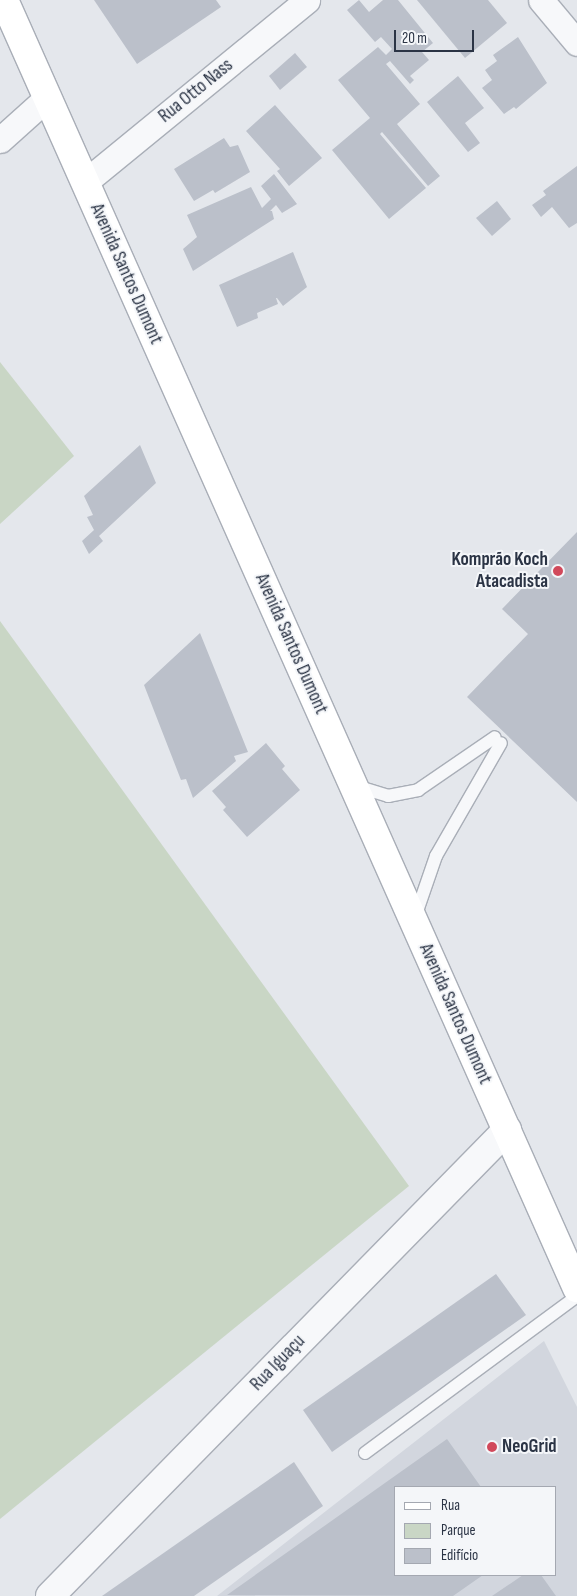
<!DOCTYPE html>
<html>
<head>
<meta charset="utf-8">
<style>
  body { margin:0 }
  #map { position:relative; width:577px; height:1596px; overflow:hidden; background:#e4e7ec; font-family:"Sofia Sans Condensed",sans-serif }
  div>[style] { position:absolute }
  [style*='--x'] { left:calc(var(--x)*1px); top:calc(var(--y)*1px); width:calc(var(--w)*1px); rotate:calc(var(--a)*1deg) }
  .built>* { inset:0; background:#d2d6de }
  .green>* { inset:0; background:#c9d6c5 }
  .building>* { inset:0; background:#bbc0ca }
  .roads { filter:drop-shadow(1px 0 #a9aeb7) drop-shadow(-1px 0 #a9aeb7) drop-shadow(0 1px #a9aeb7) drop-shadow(0 -1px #a9aeb7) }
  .service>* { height:12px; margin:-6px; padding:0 6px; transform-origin:6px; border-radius:6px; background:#f7f8fa }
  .minor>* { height:25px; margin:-12.5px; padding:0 12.5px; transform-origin:12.5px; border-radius:12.5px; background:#f7f8fa }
  .tertiary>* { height:28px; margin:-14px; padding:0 14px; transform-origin:14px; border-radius:14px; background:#f7f8fa }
  .primary>* { height:28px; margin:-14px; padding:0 14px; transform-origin:14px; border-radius:14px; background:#fff }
  .dots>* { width:14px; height:14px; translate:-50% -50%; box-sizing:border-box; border:2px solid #f4f6f9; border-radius:50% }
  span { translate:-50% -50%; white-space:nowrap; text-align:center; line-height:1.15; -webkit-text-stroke:4px #f4f6f9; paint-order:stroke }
  .street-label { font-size:19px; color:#2b3445 }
  .poi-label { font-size:19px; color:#2b3445; font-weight:700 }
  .right { translate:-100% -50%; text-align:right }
  .left { translate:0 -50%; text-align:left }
  .legend { position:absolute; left:394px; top:1486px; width:162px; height:90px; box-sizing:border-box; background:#f4f6f9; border:1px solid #a4a8b1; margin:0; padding:6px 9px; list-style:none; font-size:15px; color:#2b3445 }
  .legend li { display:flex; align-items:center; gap:10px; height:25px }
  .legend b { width:25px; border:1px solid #a4a8b1 }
  .scale { position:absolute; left:394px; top:30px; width:80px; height:22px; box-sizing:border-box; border:2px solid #2b3445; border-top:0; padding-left:6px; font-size:15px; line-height:18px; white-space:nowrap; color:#2b3445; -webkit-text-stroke:4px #f4f6f9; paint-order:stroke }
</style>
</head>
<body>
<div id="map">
  <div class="built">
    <div style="clip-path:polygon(evenodd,544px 1341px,577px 1407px,577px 1596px,217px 1596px,544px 1341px,396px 1487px,556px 1487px,556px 1575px,396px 1575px,396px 1487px)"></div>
  </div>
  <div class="green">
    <div style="clip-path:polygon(0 362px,74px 456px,0 524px)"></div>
    <div style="clip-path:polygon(0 621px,409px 1186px,0 1519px)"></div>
  </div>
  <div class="building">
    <div style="clip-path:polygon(94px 0,216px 0,221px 7px,137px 64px)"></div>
    <div style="clip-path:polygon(359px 0,369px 12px,383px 0,398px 0,433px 43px,422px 52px,429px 60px,410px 76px,414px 80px,410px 84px,390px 61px,386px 64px,420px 104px,397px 124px,440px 176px,428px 186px,382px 132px,380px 134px,426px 188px,389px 219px,332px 150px,370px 118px,338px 80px,378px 47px,386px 55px,392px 49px,381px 37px,375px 42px,347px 10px)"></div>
    <div style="clip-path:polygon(417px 0,488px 0,507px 23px,465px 58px)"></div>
    <div style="clip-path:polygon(518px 37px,547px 83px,516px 109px,514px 107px,504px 114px,482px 88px,492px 80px,485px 70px,497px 61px,493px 55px)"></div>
    <div style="clip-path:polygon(295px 53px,307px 67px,280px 90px,269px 76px)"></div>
    <div style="clip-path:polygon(458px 76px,484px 108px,465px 123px,480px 143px,468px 152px,427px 102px)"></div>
    <div style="clip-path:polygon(275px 105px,322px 158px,289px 186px,277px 171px,280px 169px,246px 131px)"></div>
    <div style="clip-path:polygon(224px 138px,230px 147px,238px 145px,250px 172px,215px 193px,213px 190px,194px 201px,174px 169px)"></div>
    <div style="clip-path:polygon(577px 166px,577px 223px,569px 228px,552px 207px,541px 217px,532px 205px,546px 195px,543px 191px)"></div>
    <div style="clip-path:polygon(274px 174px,297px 204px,282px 213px,276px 205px,270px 211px,272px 211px,274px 219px,193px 271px,183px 249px,197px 237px,187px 215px,251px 187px,262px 208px,271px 199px,261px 186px)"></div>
    <div style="clip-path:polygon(497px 201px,511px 219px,492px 236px,476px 218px)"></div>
    <div style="clip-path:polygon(293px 252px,307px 287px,283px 306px,277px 298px,276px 298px,278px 304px,257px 313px,258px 318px,237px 327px,219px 285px)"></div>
    <div style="clip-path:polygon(140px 445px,156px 483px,99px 536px,103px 541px,89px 554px,82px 541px,94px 530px,87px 517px,93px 515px,84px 496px)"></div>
    <div style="clip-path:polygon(577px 532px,577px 802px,467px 697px,528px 634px,502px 609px)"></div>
    <div style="clip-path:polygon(200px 633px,248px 752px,234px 756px,236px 761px,193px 798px,186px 779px,181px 780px,144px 685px)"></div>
    <div style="clip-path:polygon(266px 743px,285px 766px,282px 769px,300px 790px,247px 837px,223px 810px,226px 807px,212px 791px)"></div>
    <div style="clip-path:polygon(496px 1274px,526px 1315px,332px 1452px,303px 1410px)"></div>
    <div style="clip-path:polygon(447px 1439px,481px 1487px,396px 1487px,396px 1575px,483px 1575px,453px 1596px,227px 1595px)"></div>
    <div style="clip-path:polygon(294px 1462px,323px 1506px,194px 1596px,102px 1596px)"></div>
    <div style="clip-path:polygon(523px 1575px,541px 1575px,556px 1596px,492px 1596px)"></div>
  </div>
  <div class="roads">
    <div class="service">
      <div style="--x:356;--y:786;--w:34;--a:17"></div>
      <div style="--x:388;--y:796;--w:31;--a:-11"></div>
      <div style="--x:418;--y:790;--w:93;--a:-34.5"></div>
      <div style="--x:415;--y:917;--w:65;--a:-71"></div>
      <div style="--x:436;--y:856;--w:130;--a:-60.1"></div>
      <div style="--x:365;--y:1453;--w:264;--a:-36.5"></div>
    </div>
    <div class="minor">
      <div style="--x:541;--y:0;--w:56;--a:50.1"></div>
      <div style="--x:0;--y:140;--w:64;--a:-41.9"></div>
      <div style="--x:85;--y:182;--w:287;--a:-39.3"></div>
    </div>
    <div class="tertiary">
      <div style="--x:50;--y:1596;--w:653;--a:-45.56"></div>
    </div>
    <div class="primary">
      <div style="--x:4;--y:0;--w:1410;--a:66.02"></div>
    </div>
  </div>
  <div class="dots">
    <div style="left:558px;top:571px;background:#d1495b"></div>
    <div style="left:492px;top:1447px;background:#d1495b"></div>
  </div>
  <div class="street-label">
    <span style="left:196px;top:91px;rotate:-39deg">Rua Otto Nass</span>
    <span style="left:126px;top:274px;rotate:66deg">Avenida Santos Dumont</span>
    <span style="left:291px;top:644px;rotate:66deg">Avenida Santos Dumont</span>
    <span style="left:455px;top:1014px;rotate:66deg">Avenida Santos Dumont</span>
    <span style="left:278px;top:1363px;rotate:-46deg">Rua Iguaçu</span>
  </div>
  <div class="poi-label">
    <span class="right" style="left:548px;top:571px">Komprão Koch<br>Atacadista</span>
    <span class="left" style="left:502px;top:1447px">NeoGrid</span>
  </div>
  <ul class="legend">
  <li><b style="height:6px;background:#fff"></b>Rua</li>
  <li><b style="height:14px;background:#c9d6c5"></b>Parque</li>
  <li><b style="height:14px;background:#bbc0ca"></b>Edifício</li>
  </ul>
  <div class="scale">20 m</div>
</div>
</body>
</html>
